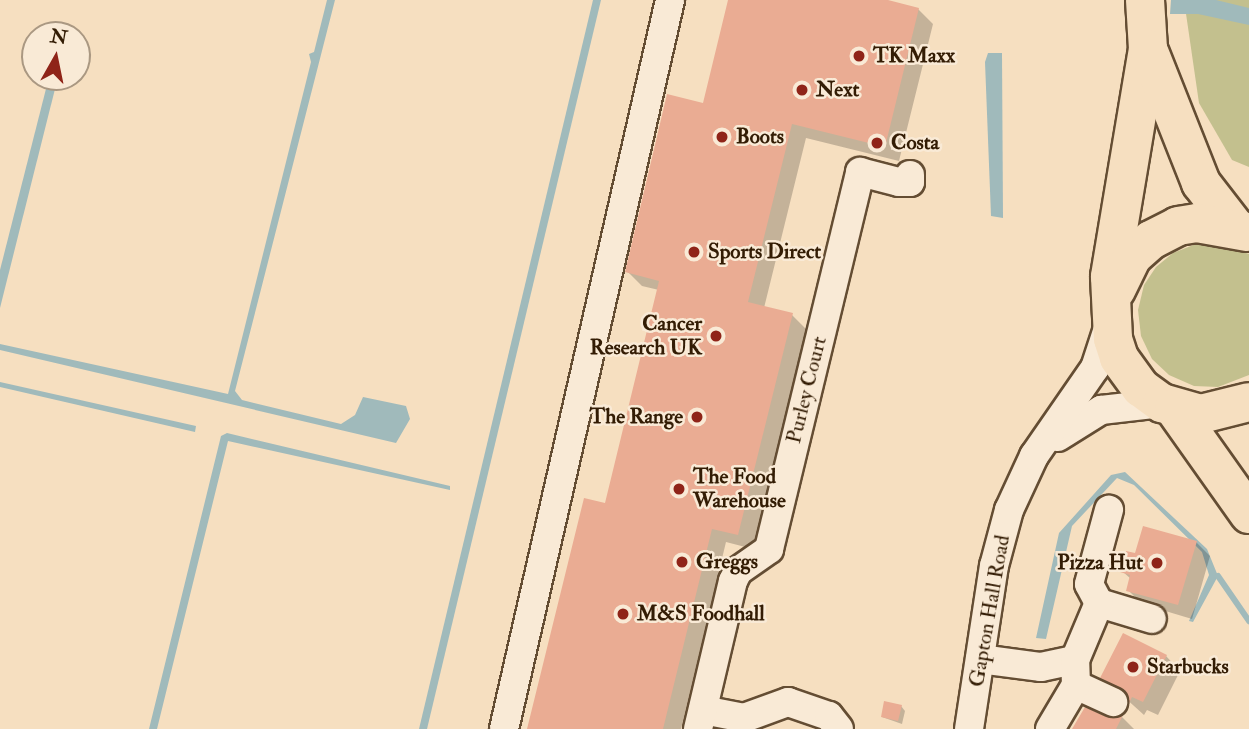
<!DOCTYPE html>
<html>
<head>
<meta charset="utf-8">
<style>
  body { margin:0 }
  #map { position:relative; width:1249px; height:729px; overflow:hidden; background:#f6dfc0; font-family:"IM FELL Double Pica",serif }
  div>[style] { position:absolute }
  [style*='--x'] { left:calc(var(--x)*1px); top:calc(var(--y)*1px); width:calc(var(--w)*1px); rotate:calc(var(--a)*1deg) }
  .green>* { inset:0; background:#c3c08e }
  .water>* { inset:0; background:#a0babb }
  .shadow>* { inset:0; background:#0003 }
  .stream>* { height:6px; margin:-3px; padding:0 3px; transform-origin:3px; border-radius:3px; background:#a0babb }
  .building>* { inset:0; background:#eaac93 }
  .roads { filter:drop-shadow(2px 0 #644d33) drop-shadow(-2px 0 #644d33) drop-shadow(0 2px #644d33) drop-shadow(0 -2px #644d33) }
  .minor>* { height:28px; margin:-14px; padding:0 14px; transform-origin:14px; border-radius:14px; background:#f9ead6 }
  .highway>* { height:38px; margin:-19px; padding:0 19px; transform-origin:19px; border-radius:19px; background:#f6dfc0 }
  .dots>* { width:19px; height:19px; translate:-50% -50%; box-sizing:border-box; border:4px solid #f9ead6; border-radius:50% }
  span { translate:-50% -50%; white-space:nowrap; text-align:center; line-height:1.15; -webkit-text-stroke:5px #f9ead6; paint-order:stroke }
  .poi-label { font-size:21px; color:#331c04; font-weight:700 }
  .left { translate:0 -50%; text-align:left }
  .right { translate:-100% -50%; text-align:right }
  .street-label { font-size:21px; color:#331c04 }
  .north { position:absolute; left:21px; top:21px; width:70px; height:70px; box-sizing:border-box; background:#f9ead6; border:2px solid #aa9882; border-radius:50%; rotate:9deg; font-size:19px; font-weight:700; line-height:28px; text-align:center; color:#331c04 }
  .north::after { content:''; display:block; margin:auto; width:24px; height:32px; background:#8f2418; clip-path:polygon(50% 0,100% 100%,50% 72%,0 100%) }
</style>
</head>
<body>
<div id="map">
  <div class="green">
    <div style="clip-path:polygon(1184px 0,1249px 0,1249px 167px,1232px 160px,1199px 103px)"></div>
    <div style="clip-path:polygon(1217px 243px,1249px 254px,1249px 375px,1218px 387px,1194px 386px,1169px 375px,1152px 359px,1141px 336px,1138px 310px,1144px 285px,1156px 267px,1173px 253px,1196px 244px)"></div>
  </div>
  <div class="water">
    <div style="clip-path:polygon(327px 0,335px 0,235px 391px,242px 400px,341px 424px,355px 415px,363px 397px,406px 406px,410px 419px,396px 443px,0 350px,0 344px,228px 394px,311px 62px,309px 54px,314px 52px)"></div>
    <div style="clip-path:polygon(593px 0,601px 0,427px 729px,419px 729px)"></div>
    <div style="clip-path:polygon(1171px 0,1216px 0,1249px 8px,1249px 25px,1198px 14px,1170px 14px)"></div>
    <div style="clip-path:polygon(988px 53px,1002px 53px,1003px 218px,991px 216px,985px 62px)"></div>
    <div style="clip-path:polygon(49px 77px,58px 77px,0 308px,0 270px)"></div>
    <div style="clip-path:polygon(0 382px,196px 426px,195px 432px,0 387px)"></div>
    <div style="clip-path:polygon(227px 433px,450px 486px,450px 490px,228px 441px,157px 729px,149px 729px,221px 436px)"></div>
    <div style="clip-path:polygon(1125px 472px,1207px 549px,1218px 576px,1193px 622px,1189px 621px,1209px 575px,1202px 552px,1134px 485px,1117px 478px,1072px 526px,1046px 639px,1036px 638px,1059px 533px,1111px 475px)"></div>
  </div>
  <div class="shadow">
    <div style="clip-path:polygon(730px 0,880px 0,918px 9px,933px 24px,899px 161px,806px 138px,764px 308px,792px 315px,806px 329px,753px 549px,726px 542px,681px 729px,529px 729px,606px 505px,659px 290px,642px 286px,627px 271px,704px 105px)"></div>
    <div style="clip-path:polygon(1196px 542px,1210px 556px,1192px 619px,1142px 604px,1128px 590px,1131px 579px,1122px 571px,1137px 556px)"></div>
    <div style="clip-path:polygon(1166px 656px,1180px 671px,1158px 715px,1147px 710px,1144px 715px,1103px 678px)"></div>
    <div style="clip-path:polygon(901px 706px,905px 711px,902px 724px,882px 717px)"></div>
    <div style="clip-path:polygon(1122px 717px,1134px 729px,1074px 729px,1106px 719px)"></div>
  </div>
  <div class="stream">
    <div style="--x:1218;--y:576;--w:55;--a:55.4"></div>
  </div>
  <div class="building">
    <div style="clip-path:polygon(728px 0,888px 0,919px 8px,885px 147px,792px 124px,748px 302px,793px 313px,738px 535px,712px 529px,663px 729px,527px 729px,584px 498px,605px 503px,659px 281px,625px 272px,667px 94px,703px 103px)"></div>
    <div style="clip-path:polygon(1143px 526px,1197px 541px,1178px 605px,1126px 591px,1130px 575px,1120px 572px,1126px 551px,1135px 553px)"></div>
    <div style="clip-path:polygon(1123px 633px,1167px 655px,1143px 702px,1132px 697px,1129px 703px,1126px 692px,1100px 678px)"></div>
    <div style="clip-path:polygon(884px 701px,902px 705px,898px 721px,881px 717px)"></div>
    <div style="clip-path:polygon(1085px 707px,1107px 717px,1123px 715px,1116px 729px,1072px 729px)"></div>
  </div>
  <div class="roads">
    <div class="minor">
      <div style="--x:1058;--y:437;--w:51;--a:-32.1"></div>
      <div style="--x:1101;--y:410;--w:61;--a:-6.5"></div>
      <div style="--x:1099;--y:603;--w:55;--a:16.8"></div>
      <div style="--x:980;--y:659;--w:62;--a:7.5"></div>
      <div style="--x:1041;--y:667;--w:35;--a:-12"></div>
      <div style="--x:1075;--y:660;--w:62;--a:-67.2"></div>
      <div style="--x:1099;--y:603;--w:21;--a:-118"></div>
      <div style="--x:1089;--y:584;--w:77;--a:-74.9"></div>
      <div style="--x:1076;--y:685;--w:41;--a:24.7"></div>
      <div style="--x:703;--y:710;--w:42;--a:11"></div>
      <div style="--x:744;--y:718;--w:47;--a:-20"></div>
      <div style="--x:788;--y:702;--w:43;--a:18.9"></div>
      <div style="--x:829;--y:716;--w:16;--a:52"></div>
      <div style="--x:504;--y:729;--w:748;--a:-77.17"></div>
      <div style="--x:698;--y:729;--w:152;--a:-76.7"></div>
      <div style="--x:733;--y:581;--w:11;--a:-63"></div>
      <div style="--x:738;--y:571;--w:38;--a:-35"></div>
      <div style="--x:769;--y:549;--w:388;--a:-76.4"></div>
      <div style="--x:860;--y:172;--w:40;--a:14.4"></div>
      <div style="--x:899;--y:182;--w:11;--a:0"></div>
      <div style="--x:910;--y:182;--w:7;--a:-90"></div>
      <div style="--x:969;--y:729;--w:165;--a:-81.3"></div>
      <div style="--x:994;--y:566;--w:58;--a:-75"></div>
      <div style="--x:1009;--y:510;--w:60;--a:-65.2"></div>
      <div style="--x:1034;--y:456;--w:107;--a:-55.3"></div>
      <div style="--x:1095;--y:368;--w:48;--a:-71.9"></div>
      <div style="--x:1050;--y:729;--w:51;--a:-59.4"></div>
      <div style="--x:1076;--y:685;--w:25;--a:-92"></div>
    </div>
    <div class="highway">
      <div style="--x:1145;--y:0;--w:49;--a:86.5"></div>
      <div style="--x:1148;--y:49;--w:231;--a:99.5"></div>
      <div style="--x:1110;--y:277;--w:62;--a:87.2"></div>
      <div style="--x:1113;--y:339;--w:20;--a:72"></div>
      <div style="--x:1119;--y:358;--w:37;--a:54"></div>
      <div style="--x:1141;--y:388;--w:26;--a:36"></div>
      <div style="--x:1162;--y:403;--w:41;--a:15.8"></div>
      <div style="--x:1201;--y:414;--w:49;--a:-14"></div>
      <div style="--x:1150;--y:54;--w:139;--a:68.4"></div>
      <div style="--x:1201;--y:183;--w:56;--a:52.3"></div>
      <div style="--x:1116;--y:290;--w:37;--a:-64"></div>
      <div style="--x:1132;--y:257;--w:25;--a:-42"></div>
      <div style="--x:1151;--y:240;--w:30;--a:-27"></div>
      <div style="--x:1178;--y:226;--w:19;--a:-9"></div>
      <div style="--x:1197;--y:223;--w:51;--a:10.2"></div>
      <div style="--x:1174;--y:408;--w:130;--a:54.7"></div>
    </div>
  </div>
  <div class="dots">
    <div style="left:859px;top:56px;background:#8f2418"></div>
    <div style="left:802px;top:90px;background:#8f2418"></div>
    <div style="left:722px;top:137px;background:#8f2418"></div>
    <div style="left:877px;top:143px;background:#8f2418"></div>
    <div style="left:694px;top:252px;background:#8f2418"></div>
    <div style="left:716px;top:336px;background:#8f2418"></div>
    <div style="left:697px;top:417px;background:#8f2418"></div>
    <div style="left:679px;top:489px;background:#8f2418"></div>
    <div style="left:682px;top:562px;background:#8f2418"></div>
    <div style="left:1157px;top:563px;background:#8f2418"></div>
    <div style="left:623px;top:614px;background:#8f2418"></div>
    <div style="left:1133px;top:667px;background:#8f2418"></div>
  </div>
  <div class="poi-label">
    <span class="left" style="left:873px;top:56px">TK Maxx</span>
    <span class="left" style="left:816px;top:90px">Next</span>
    <span class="left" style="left:736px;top:137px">Boots</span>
    <span class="left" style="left:891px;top:143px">Costa</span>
    <span class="left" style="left:708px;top:252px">Sports Direct</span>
    <span class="right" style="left:702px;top:336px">Cancer<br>Research UK</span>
    <span class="right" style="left:683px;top:417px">The Range</span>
    <span class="left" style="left:693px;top:489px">The Food<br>Warehouse</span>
    <span class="left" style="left:696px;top:562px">Greggs</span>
    <span class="right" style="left:1143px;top:563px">Pizza Hut</span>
    <span class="left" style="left:637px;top:614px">M&amp;S Foodhall</span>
    <span class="left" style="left:1147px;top:667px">Starbucks</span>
  </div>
  <div class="street-label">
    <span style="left:807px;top:390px;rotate:-76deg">Purley Court</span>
    <span style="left:990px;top:611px;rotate:-80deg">Gapton Hall Road</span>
  </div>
  <div class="north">N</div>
</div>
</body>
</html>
